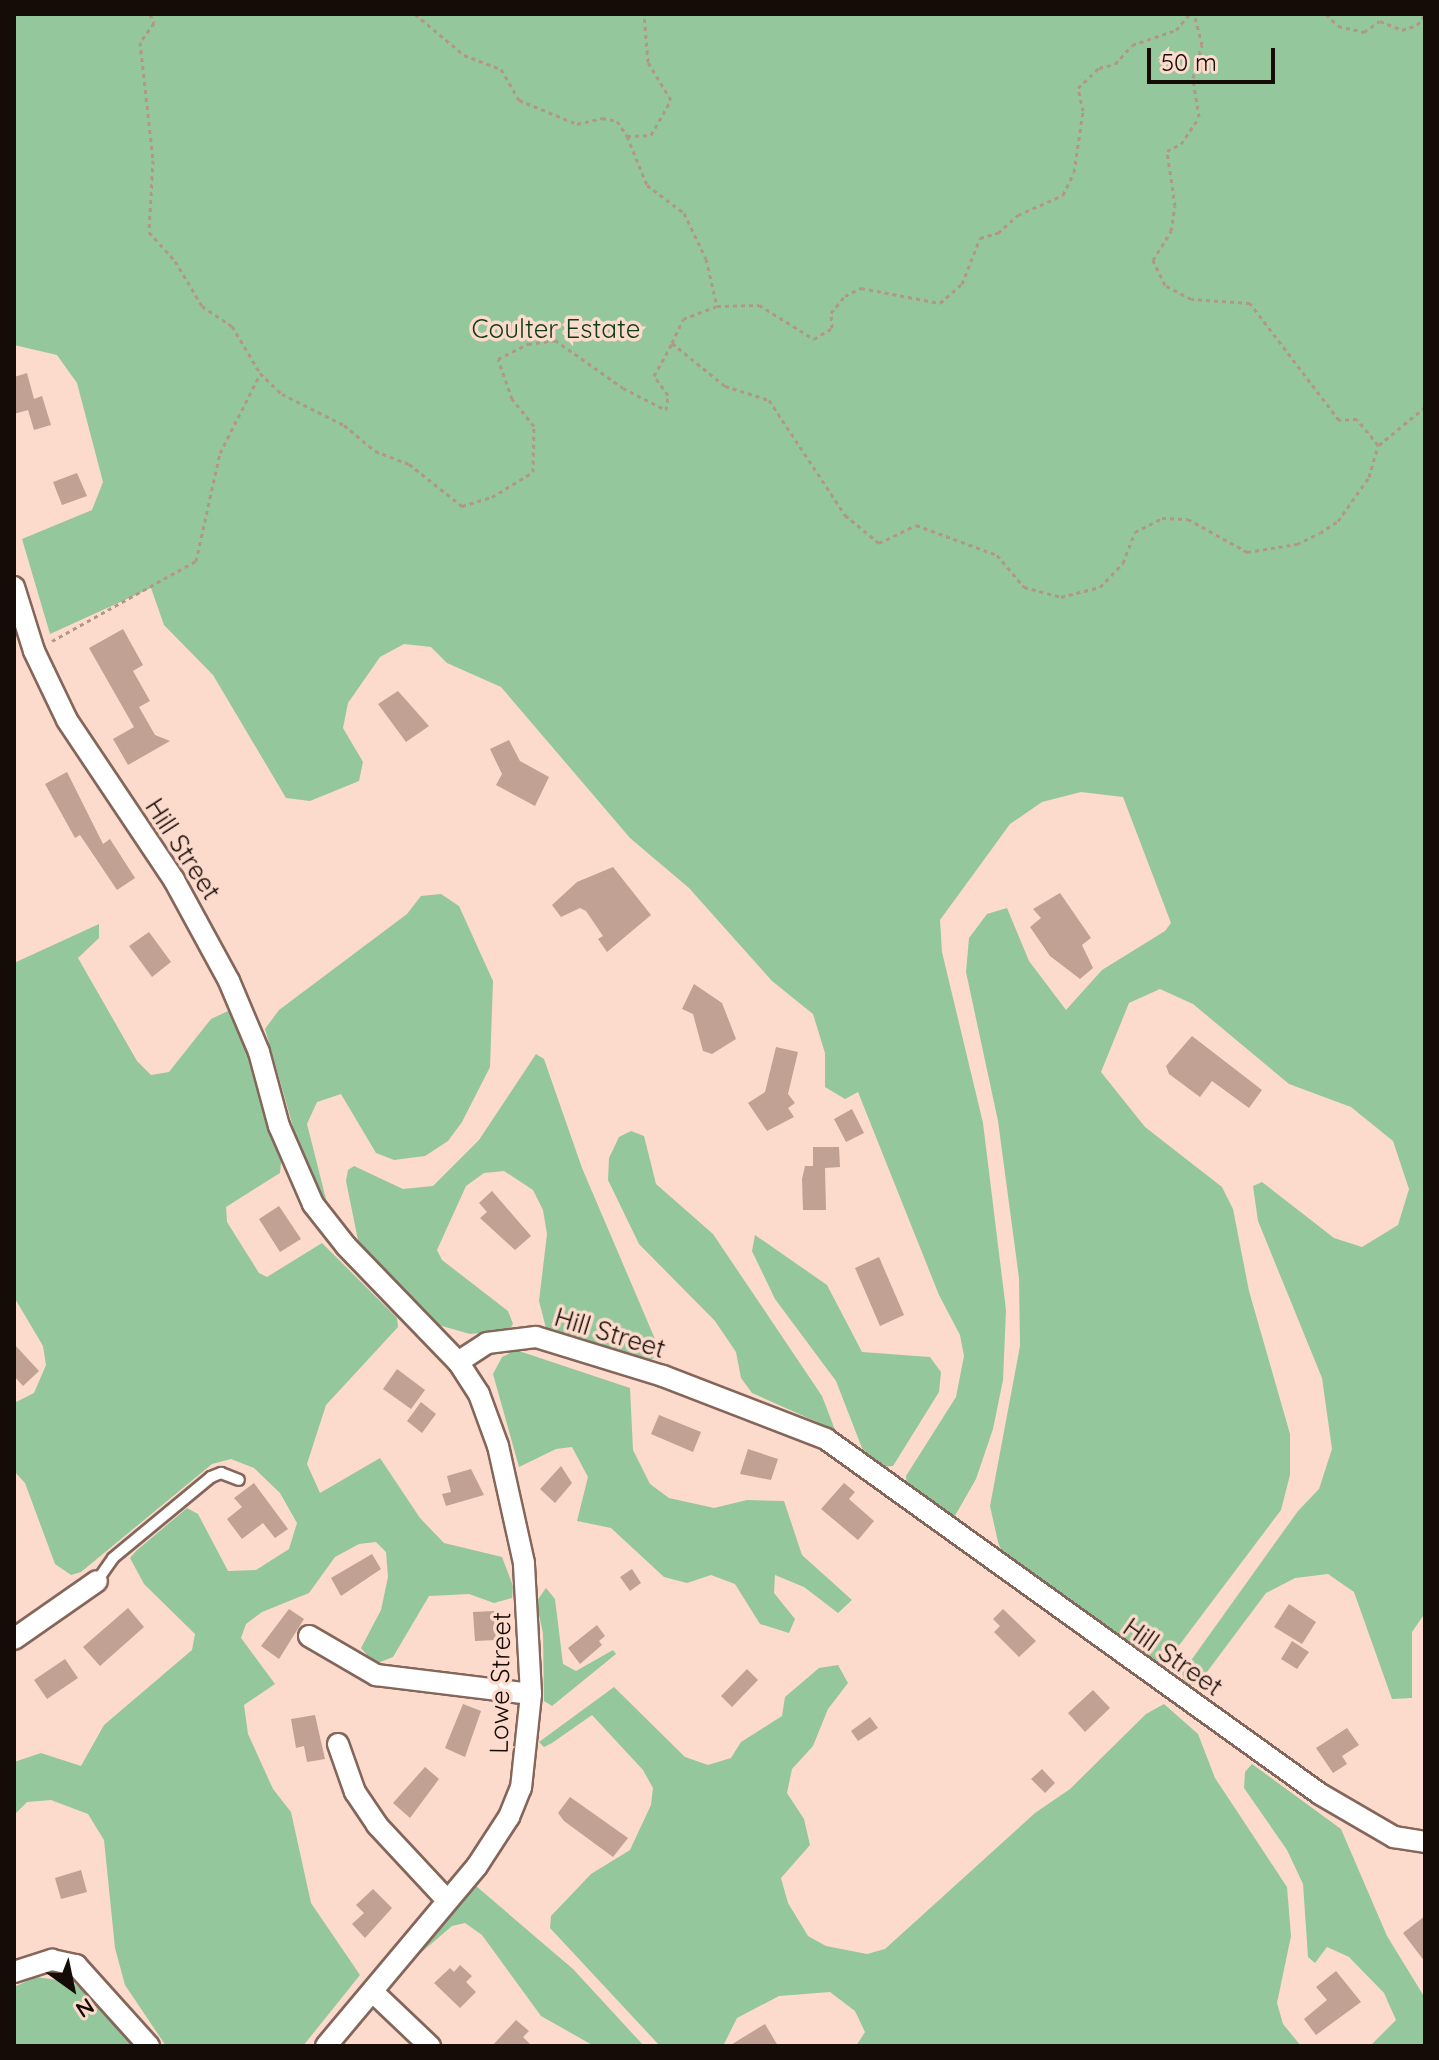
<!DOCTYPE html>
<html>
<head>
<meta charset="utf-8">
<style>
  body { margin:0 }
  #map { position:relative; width:1439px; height:2060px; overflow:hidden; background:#fcdacc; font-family:Quicksand,sans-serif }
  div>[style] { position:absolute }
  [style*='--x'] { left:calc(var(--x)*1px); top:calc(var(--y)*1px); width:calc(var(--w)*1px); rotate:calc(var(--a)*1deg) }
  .green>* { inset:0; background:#95c79c }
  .building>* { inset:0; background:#c1a194 }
  .path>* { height:3px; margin-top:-1.5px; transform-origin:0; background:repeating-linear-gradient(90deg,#b1968b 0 4px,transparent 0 8px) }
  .roads { filter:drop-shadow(2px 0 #84665a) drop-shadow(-2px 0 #84665a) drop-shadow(0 2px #84665a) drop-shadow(0 -2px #84665a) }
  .lane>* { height:10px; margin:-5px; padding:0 5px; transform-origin:5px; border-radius:5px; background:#fff }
  .street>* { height:20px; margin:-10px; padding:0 10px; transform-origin:10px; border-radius:10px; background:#fff }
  span { translate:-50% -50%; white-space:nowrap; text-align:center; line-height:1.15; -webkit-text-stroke:7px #fcdacc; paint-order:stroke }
  .park-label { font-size:26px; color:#0c3b19 }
  .street-label { font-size:26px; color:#160c07 }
  .frame { position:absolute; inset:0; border:16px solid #160c07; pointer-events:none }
  .north { position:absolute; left:32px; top:1948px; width:80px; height:80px; -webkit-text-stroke:6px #fcdacc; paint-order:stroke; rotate:147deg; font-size:22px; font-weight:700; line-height:32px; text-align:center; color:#160c07 }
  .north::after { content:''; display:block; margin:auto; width:28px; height:36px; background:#160c07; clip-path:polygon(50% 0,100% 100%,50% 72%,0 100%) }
  .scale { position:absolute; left:1147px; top:48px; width:128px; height:36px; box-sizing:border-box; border:4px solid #160c07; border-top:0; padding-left:10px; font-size:24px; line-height:28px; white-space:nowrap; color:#160c07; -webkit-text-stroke:6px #fcdacc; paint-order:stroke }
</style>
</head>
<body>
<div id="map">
  <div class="green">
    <div style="clip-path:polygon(14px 14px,1425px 14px,1425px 1613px,1412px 1632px,1412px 1698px,1392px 1699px,1354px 1592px,1328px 1574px,1295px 1578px,1266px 1593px,1198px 1684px,1186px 1685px,1182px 1673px,1298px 1511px,1319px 1489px,1332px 1449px,1322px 1378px,1258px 1221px,1253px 1186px,1262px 1182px,1334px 1238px,1362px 1247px,1398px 1225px,1409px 1189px,1393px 1141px,1351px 1107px,1289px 1084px,1193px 1004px,1160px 989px,1129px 1003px,1101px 1072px,1145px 1127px,1222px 1187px,1233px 1209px,1249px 1291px,1290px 1434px,1290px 1475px,1281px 1510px,1162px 1668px,1004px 1558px,998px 1542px,990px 1506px,1020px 1346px,1019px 1278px,998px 1121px,966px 972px,969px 938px,987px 914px,1007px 908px,1029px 961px,1066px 1010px,1102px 970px,1165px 931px,1171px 923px,1123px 797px,1081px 792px,1042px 802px,1010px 824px,940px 920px,942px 952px,983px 1123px,1006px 1310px,1003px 1380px,993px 1429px,976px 1479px,952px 1521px,907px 1487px,906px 1476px,956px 1397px,964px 1356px,960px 1335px,939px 1295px,858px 1092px,845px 1099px,825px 1087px,825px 1053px,813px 1014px,772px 981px,689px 888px,630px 838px,501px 687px,447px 663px,431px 647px,404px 644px,380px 657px,348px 703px,343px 728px,363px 762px,359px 781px,310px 801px,286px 798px,213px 675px,164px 625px,151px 588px,50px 634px,22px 539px,92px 510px,103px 482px,77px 383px,57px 355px,14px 345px)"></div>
    <div style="clip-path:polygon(441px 894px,459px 906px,493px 981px,490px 1067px,462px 1122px,448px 1141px,425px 1156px,394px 1160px,376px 1153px,341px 1094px,317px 1102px,307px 1124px,329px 1211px,296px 1137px,265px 1029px,279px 1010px,407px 914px,421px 896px)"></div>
    <div style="clip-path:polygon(99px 924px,99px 938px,78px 958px,137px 1061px,151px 1075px,169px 1072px,211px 1019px,228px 1011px,236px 1020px,281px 1162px,280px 1173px,226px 1207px,227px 1222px,259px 1273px,267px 1277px,322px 1243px,397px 1318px,398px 1327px,326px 1405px,307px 1464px,320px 1493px,380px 1458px,420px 1518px,444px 1543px,502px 1557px,513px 1586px,512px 1598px,494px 1603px,469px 1594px,429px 1596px,393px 1657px,375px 1664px,361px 1648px,381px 1610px,388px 1577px,386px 1552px,376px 1542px,359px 1544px,335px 1557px,309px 1593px,262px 1612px,246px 1624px,241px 1638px,275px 1684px,244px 1705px,248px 1734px,273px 1789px,291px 1812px,311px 1903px,360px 1975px,303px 2046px,166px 2046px,125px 1985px,115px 1948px,104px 1840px,88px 1814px,51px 1800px,27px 1802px,14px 1815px,14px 1762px,41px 1753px,81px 1766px,104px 1725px,192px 1650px,195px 1634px,144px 1584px,130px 1558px,136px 1551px,187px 1508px,198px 1514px,228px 1571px,256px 1570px,289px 1549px,297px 1523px,280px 1493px,254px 1468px,231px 1459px,212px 1464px,81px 1572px,71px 1575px,55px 1564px,25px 1483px,14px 1471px,14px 1403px,34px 1393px,46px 1365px,43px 1346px,14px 1297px,14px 963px)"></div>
    <div style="clip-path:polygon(536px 1054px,544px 1059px,582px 1168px,655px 1339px,656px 1356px,647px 1363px,546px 1328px,539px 1301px,547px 1234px,543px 1210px,533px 1190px,504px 1171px,484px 1173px,466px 1186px,437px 1250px,442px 1260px,508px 1311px,513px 1324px,509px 1330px,470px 1334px,435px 1324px,369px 1262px,359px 1245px,346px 1181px,348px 1170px,354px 1166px,403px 1189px,433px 1186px,479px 1140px)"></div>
    <div style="clip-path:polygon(631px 1131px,644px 1136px,656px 1184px,713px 1234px,822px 1396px,835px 1430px,752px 1393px,741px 1378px,736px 1352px,715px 1321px,639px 1244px,608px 1180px,609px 1158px,619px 1137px)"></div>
    <div style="clip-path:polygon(755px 1235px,827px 1285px,862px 1352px,930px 1357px,941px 1372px,939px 1392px,893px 1466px,880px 1467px,862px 1448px,836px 1381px,775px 1299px,752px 1251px)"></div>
    <div style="clip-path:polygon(516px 1350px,630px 1388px,633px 1450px,650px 1484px,669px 1498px,714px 1508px,747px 1500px,784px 1501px,802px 1555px,852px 1600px,838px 1613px,804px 1587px,775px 1575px,774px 1593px,795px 1619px,789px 1633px,760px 1624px,735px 1584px,711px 1575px,687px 1583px,664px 1577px,611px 1528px,577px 1521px,588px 1477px,572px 1447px,556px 1449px,519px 1467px,493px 1374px,502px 1357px)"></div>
    <div style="clip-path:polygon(546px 1588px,555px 1599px,563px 1664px,576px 1671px,613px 1650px,616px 1654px,552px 1706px,544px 1701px,543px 1633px,536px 1602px)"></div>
    <div style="clip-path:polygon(838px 1665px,848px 1683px,828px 1709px,813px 1746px,792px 1769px,787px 1793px,804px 1819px,810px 1845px,781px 1878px,788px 1903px,808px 1936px,826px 1946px,867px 1954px,885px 1949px,1035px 1813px,1070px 1789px,1146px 1714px,1164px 1704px,1198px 1734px,1215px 1778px,1287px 1887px,1291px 1936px,1277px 2003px,1283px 2024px,1301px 2046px,856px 2046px,865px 2032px,855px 2011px,830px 1992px,779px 1996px,737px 2018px,723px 2046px,660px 2046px,550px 1928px,551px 1916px,591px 1874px,630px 1850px,651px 1805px,653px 1788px,643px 1770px,592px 1715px,552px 1743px,544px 1747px,539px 1742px,614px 1687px,685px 1757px,708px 1765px,731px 1758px,741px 1742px,782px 1716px,785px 1697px,819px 1668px)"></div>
    <div style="clip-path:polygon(1252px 1764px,1341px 1829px,1387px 1936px,1425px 1998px,1425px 2046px,1370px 2046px,1396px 2020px,1384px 1993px,1349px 1957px,1327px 1947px,1315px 1963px,1308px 1957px,1303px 1884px,1287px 1850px,1244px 1788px,1245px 1772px)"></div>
    <div style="clip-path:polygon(476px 1886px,573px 1969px,644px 2046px,594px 2046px,541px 2016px,482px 1935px,465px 1923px,452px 1926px,410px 1962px,409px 1955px)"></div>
    <div style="clip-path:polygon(36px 1977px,72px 1982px,100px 2003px,133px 2046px,14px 2046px,14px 1987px)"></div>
  </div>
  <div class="building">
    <div style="clip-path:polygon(27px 373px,34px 399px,42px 396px,51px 425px,34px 430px,28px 410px,14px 414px,14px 377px)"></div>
    <div style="clip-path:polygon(77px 473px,87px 496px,62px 505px,53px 482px)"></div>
    <div style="clip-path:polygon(123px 629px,143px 665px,133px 671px,150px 701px,139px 707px,155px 735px,170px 741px,128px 765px,113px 739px,134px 727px,89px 648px)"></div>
    <div style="clip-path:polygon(398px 691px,429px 726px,406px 742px,378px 704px)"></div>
    <div style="clip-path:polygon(509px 740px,520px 761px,549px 777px,535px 806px,496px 785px,502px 774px,490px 749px)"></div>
    <div style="clip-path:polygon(67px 772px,103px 844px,110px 839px,135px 878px,117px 890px,80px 835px,75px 838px,45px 784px)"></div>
    <div style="clip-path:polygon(613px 867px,651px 915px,607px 952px,598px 939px,603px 936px,586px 911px,580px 908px,561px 917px,552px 905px,577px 882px)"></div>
    <div style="clip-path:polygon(1060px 893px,1091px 938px,1082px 945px,1093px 968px,1080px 979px,1050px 956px,1030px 927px,1041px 918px,1033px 909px)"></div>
    <div style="clip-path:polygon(149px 932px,171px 962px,152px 977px,129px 946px)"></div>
    <div style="clip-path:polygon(694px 984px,722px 1003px,736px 1039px,712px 1054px,703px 1051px,693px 1014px,682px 1009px)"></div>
    <div style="clip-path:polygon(1192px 1036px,1262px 1090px,1249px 1108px,1212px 1081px,1200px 1097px,1169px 1074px,1166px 1066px)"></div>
    <div style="clip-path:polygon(776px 1047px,798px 1052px,788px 1094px,795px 1103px,788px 1108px,794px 1117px,767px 1131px,748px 1103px,765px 1092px)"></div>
    <div style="clip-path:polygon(852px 1109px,864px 1133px,846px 1142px,834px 1119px)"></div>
    <div style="clip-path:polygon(813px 1147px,839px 1147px,840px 1167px,825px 1168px,826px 1210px,803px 1210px,802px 1179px,805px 1166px,813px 1166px)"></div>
    <div style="clip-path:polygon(492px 1191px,531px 1236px,515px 1250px,480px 1218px,487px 1212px,479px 1203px)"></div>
    <div style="clip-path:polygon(279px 1206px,301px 1239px,280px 1252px,259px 1219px)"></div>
    <div style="clip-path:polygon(879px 1257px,904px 1315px,880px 1326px,855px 1268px)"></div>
    <div style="clip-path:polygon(14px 1344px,39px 1371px,23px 1386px,14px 1376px)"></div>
    <div style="clip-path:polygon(397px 1369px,425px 1390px,411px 1409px,383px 1389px)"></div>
    <div style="clip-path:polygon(421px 1402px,436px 1414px,422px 1433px,407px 1421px)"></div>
    <div style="clip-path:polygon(659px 1415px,701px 1432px,693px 1452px,651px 1434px)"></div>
    <div style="clip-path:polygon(748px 1449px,778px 1459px,771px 1480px,740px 1474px)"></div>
    <div style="clip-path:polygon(561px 1466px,572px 1483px,555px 1503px,540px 1489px)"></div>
    <div style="clip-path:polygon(471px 1469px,484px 1495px,446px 1506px,442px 1494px,451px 1492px,447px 1476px)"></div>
    <div style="clip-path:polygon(254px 1483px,288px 1529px,275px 1538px,263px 1523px,242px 1539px,227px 1519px,242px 1507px,234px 1498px)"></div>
    <div style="clip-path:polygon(844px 1483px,855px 1492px,849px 1499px,874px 1521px,858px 1540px,821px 1509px)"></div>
    <div style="clip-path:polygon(372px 1554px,381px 1569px,341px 1596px,331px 1578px)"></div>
    <div style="clip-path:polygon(632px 1569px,641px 1583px,630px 1591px,620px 1577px)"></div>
    <div style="clip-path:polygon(1289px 1604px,1316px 1622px,1302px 1644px,1274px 1627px)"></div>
    <div style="clip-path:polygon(128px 1608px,144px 1627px,100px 1666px,83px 1647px)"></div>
    <div style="clip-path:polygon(289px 1609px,304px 1619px,279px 1659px,261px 1646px)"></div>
    <div style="clip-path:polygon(1003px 1609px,1036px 1641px,1019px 1657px,994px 1632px,1000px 1626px,993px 1619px)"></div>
    <div style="clip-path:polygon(494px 1611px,496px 1640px,475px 1641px,473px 1612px)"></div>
    <div style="clip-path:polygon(597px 1625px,605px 1636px,599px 1641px,602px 1645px,580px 1664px,568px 1648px)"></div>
    <div style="clip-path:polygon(1292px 1641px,1309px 1652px,1297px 1669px,1281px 1659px)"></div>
    <div style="clip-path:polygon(65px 1659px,78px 1678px,47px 1699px,34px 1680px)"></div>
    <div style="clip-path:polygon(747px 1669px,758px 1680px,732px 1707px,721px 1696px)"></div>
    <div style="clip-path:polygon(1093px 1690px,1110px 1708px,1085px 1732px,1068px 1713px)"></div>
    <div style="clip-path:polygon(463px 1704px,481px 1711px,465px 1757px,445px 1748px)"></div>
    <div style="clip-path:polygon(315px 1715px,325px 1759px,307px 1762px,304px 1746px,296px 1748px,291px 1719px)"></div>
    <div style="clip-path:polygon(870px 1717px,878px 1728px,858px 1741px,851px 1731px)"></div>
    <div style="clip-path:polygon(1347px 1728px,1359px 1745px,1342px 1756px,1347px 1764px,1333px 1773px,1316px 1748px)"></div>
    <div style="clip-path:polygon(425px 1767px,439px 1779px,410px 1818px,393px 1803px)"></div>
    <div style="clip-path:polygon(1042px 1769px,1055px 1783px,1045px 1793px,1031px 1779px)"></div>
    <div style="clip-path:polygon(570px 1797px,628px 1838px,613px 1857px,564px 1821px,558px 1813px)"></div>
    <div style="clip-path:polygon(81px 1870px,87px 1892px,61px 1899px,55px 1878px)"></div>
    <div style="clip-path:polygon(373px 1889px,392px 1908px,365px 1938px,352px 1924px,364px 1913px,356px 1905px)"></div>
    <div style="clip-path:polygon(1425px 1916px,1425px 1962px,1403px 1933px)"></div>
    <div style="clip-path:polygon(460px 1965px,472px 1976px,466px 1982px,476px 1992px,460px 2008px,434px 1983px,450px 1968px,454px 1972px)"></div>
    <div style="clip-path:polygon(1336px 1971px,1361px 2002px,1316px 2035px,1304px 2019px,1327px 2000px,1316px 1987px)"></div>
    <div style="clip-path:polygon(516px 2020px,529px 2031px,523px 2037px,532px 2046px,492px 2046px)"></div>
    <div style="clip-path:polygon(765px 2024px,778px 2046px,729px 2046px)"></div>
  </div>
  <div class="path">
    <div style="--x:150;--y:14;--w:10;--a:66"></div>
    <div style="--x:154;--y:23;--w:24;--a:126"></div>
    <div style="--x:140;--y:42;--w:119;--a:83.7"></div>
    <div style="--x:153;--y:160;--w:72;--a:93.2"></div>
    <div style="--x:149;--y:232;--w:39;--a:48"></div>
    <div style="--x:175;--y:261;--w:52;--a:59"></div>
    <div style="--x:202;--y:306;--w:36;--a:34"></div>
    <div style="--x:232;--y:326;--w:55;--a:59.2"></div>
    <div style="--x:260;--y:373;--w:30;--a:44"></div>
    <div style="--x:282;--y:394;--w:69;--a:26.6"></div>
    <div style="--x:344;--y:425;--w:40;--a:40"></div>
    <div style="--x:375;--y:451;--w:36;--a:21"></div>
    <div style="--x:409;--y:464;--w:68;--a:38.4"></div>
    <div style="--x:462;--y:506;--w:31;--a:-17"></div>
    <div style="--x:492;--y:497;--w:48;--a:-31.4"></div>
    <div style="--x:533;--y:472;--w:46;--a:-88.8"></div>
    <div style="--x:534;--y:426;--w:35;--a:-129"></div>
    <div style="--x:512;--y:399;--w:42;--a:-109.3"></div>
    <div style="--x:498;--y:359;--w:34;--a:-27"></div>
    <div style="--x:528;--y:344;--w:27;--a:-8"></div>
    <div style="--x:555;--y:340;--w:83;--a:35.2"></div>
    <div style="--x:623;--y:388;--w:48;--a:27.1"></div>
    <div style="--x:666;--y:410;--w:15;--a:-82"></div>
    <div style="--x:668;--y:395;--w:24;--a:-126"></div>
    <div style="--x:654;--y:376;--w:38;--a:-61"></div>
    <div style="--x:672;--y:343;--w:68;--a:39.1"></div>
    <div style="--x:725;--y:386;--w:46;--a:17.7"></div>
    <div style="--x:769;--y:400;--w:138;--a:56.5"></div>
    <div style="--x:845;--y:515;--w:44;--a:39.5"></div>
    <div style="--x:879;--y:543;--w:41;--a:-25.9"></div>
    <div style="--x:916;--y:525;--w:86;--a:20.3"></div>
    <div style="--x:997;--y:555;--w:42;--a:49.8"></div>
    <div style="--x:1024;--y:587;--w:38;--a:15"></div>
    <div style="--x:1061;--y:597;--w:40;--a:-14.4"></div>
    <div style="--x:1100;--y:587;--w:33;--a:-46"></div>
    <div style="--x:1123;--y:563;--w:33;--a:-69"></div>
    <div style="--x:1135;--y:532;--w:30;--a:-27"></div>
    <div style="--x:1162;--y:518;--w:26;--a:2"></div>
    <div style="--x:1188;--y:519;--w:68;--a:29.2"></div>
    <div style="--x:1247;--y:552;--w:51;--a:-9.1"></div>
    <div style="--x:1297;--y:544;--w:25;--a:-26"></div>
    <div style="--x:1320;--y:533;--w:22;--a:-34"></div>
    <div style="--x:1338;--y:521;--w:54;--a:-54.8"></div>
    <div style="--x:1369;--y:477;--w:33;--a:-74"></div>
    <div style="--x:1378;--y:445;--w:33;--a:-129"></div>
    <div style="--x:1357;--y:419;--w:18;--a:177"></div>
    <div style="--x:1339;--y:420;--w:147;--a:-127.3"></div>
    <div style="--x:1250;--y:303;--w:59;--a:-176.1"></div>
    <div style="--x:1191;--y:299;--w:30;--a:-152"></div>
    <div style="--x:1165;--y:285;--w:28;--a:-116"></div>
    <div style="--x:1153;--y:260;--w:34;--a:-58"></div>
    <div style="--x:1171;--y:231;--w:25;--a:-81"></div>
    <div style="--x:1175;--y:206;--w:56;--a:-98.3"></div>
    <div style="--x:1167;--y:151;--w:16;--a:-27"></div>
    <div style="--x:1181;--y:144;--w:32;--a:-56"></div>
    <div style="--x:1199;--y:117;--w:39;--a:-99"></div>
    <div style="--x:1193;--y:78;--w:34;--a:-75"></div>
    <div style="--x:1202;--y:45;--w:32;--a:-104"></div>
    <div style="--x:415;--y:14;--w:64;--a:39.9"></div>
    <div style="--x:464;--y:55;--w:40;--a:21"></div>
    <div style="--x:501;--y:69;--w:36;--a:60"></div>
    <div style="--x:519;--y:100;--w:63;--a:22.5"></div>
    <div style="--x:577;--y:124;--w:26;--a:-13"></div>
    <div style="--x:602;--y:118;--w:15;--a:11"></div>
    <div style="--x:617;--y:121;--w:18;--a:56"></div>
    <div style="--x:627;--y:136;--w:24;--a:-2"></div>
    <div style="--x:651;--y:135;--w:40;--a:-60.3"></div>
    <div style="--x:671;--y:100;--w:44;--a:-121.2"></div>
    <div style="--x:648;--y:62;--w:48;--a:-94.8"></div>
    <div style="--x:1326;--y:14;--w:17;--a:45"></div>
    <div style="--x:1338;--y:26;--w:27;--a:13"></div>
    <div style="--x:1364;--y:32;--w:19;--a:-35"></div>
    <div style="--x:1380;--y:21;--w:24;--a:22"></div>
    <div style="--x:1402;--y:30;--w:16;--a:-18"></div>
    <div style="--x:1417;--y:25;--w:13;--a:-51"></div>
    <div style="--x:627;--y:136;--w:53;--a:67.8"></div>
    <div style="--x:647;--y:185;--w:46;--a:37.1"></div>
    <div style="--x:684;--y:213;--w:51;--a:64.4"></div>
    <div style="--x:706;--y:259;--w:48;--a:76.8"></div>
    <div style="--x:672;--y:343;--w:26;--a:-65"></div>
    <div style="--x:683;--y:319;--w:36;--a:-21"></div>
    <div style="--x:717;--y:306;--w:42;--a:-1.4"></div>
    <div style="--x:759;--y:305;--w:65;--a:31.7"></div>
    <div style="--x:814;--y:339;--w:21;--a:-31"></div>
    <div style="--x:832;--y:328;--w:15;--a:-94"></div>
    <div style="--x:831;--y:313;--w:22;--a:-51"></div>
    <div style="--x:845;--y:296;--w:18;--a:-27"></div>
    <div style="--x:861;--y:288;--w:80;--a:10.8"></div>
    <div style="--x:940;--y:303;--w:29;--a:-41"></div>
    <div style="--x:962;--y:284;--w:49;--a:-68.6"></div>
    <div style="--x:980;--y:238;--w:19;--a:-16"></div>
    <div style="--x:998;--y:233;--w:27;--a:-42"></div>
    <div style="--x:1018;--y:215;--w:49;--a:-24"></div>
    <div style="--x:1063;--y:195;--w:25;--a:-64"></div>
    <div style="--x:1074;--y:172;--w:62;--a:-81.6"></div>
    <div style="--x:1083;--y:111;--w:24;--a:-102"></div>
    <div style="--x:1078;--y:88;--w:29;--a:-44"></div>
    <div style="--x:1099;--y:68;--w:16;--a:-14"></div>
    <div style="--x:1115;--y:64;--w:25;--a:-48"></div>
    <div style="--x:1132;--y:45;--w:46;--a:-18.8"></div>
    <div style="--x:1176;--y:30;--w:21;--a:-49"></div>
    <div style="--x:1379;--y:445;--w:60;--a:-39.6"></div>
    <div style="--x:52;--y:641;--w:165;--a:-29.1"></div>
    <div style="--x:196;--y:561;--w:111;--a:-77.5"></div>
    <div style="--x:220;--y:453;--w:89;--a:-63.1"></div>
  </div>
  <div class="roads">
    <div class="lane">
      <div style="--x:97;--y:1581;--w:28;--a:-55"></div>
      <div style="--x:113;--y:1558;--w:127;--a:-39.6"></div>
      <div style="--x:211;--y:1477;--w:11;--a:-22"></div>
      <div style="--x:221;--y:1473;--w:19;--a:21"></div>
    </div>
    <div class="street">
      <div style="--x:14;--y:587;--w:67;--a:72.6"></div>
      <div style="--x:34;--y:651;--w:76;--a:64.4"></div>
      <div style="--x:67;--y:720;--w:192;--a:56.2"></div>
      <div style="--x:174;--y:880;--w:115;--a:61.4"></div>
      <div style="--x:229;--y:981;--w:77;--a:67.1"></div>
      <div style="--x:259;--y:1052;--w:77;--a:74.9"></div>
      <div style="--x:279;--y:1126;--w:85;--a:66.4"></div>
      <div style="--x:313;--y:1204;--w:53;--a:51.8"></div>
      <div style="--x:346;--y:1246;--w:161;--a:46"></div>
      <div style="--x:458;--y:1362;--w:35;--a:-33"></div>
      <div style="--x:487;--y:1343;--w:49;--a:-7"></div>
      <div style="--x:536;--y:1337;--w:133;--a:17.1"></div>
      <div style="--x:663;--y:1376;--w:175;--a:21.1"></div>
      <div style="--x:826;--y:1439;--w:608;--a:35.7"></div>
      <div style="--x:1320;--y:1794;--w:86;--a:30.2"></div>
      <div style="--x:1394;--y:1837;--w:31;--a:9"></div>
      <div style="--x:309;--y:1636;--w:78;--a:30.2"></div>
      <div style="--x:376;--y:1675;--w:156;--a:7"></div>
      <div style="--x:14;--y:1639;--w:101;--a:-34.9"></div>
      <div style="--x:338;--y:1744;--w:51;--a:70.5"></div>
      <div style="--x:355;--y:1792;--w:40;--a:56"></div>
      <div style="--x:377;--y:1825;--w:103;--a:47"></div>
      <div style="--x:14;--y:1972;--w:40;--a:-18"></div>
      <div style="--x:52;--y:1960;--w:25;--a:12"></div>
      <div style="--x:76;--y:1965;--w:109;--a:48"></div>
      <div style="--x:373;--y:1992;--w:79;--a:43.5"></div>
      <div style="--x:326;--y:2046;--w:235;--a:-50"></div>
      <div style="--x:477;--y:1866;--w:59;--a:-56.9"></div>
      <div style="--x:509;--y:1817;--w:31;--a:-68"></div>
      <div style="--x:521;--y:1788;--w:95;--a:-83.9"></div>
      <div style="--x:531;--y:1694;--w:131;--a:-93.1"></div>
      <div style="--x:524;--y:1563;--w:120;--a:-102.5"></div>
      <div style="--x:498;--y:1446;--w:55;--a:-110.1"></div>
      <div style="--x:479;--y:1394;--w:38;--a:-123"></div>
    </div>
  </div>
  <div class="park-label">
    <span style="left:556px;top:329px">Coulter Estate</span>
  </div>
  <div class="street-label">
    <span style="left:183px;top:849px;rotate:57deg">Hill Street</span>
    <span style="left:610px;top:1333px;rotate:17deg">Hill Street</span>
    <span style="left:1173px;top:1657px;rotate:35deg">Hill Street</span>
    <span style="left:500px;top:1683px;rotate:-89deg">Lowe Street</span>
  </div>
  <div class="frame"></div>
  <div class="north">N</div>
  <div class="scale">50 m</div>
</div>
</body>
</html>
